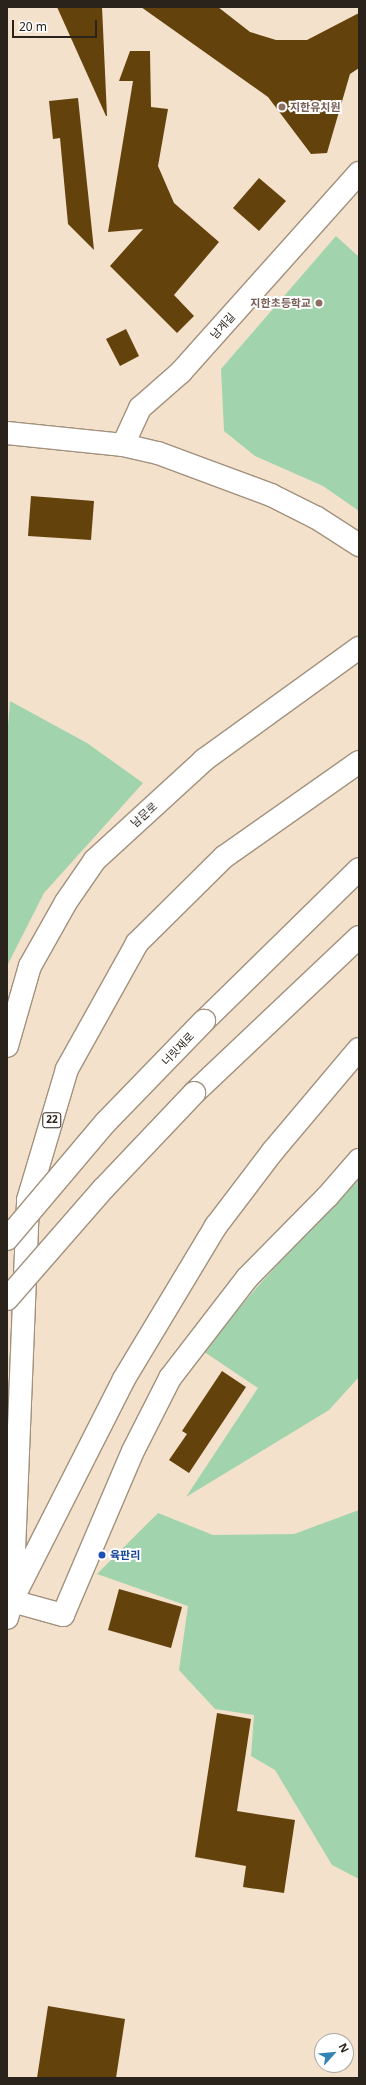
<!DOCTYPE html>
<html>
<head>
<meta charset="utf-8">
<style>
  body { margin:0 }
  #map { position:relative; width:366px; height:2085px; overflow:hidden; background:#f3e1cc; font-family:"Noto Sans","Noto Sans KR",sans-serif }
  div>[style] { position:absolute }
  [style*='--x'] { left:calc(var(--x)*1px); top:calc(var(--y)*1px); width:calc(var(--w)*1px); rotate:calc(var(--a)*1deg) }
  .green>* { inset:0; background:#a1d4ad }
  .building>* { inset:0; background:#64420c }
  .roads { filter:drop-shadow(1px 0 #a1917d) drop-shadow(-1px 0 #a1917d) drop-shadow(0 1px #a1917d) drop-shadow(0 -1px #a1917d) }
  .street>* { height:22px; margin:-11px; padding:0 11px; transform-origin:11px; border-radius:11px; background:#fff }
  .secondary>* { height:22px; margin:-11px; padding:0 11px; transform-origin:11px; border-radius:11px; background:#fff }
  .primary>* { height:22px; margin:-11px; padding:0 11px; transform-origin:11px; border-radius:11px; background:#fff }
  .highway>* { height:22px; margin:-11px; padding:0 11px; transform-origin:11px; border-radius:11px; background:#fff }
  .bridges { filter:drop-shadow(1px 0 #a1917d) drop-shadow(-1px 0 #a1917d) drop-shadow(0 1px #a1917d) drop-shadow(0 -1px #a1917d) }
  .highway-bridge>* { height:22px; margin:-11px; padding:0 11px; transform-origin:11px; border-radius:11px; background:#fff }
  .dots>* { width:11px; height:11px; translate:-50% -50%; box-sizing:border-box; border:2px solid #fff; border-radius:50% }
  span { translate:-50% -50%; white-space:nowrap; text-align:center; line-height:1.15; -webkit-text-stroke:4px #fff; paint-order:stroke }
  .shield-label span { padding:1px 3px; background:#fff; border:1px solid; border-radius:3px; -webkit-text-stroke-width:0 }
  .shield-label { font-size:10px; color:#2a231b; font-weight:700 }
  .education-label { font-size:11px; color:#785e54; font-weight:700 }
  .left { translate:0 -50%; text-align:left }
  .right { translate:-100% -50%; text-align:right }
  .street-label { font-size:11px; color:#2a231b }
  .transit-label { font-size:11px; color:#164399; font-weight:700 }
  .frame { position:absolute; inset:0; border:8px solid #2a231b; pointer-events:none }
  .north { position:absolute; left:314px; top:2033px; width:40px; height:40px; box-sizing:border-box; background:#fff; border:1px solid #aaa7a4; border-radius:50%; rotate:63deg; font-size:11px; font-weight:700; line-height:16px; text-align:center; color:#2a231b }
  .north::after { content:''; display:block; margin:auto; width:14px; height:18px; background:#3284b4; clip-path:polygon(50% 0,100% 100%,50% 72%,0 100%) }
  .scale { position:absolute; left:12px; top:20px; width:85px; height:18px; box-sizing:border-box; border:2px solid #2a231b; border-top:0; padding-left:5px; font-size:12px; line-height:14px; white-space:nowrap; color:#2a231b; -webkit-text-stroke:3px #fff; paint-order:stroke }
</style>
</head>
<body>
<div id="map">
  <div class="green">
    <div style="clip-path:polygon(336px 236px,359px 257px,359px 511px,323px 486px,255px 456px,224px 431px,221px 369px)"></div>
    <div style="clip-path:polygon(10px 701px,87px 743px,143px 783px,44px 893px,7px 966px,7px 739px)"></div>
    <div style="clip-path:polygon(359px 1177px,359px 1377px,329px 1410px,186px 1497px,258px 1388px,203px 1351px,257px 1287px)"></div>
    <div style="clip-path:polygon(359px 1510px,359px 1879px,332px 1865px,275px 1770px,251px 1756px,254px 1715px,215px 1709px,179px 1670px,188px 1606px,97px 1574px,158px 1513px,213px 1535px,294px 1534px)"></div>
  </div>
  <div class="building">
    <div style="clip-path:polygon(57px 7px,102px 7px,107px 116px,106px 116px)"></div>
    <div style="clip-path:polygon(141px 7px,218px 7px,250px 32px,276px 40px,307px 40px,359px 13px,359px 68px,350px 74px,327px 153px,311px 154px,268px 97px)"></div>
    <div style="clip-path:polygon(130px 51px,150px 51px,151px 107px,168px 109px,158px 166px,174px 203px,219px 242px,174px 295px,194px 316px,177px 333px,110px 266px,143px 229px,108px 232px,133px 81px,119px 81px)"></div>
    <div style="clip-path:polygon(78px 98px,94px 250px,68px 224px,60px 138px,53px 139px,49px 101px)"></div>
    <div style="clip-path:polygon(259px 178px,286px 201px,259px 231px,233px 208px)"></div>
    <div style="clip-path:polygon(126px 329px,139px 356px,120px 366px,106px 339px)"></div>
    <div style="clip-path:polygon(31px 496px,94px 501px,91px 540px,28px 536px)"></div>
    <div style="clip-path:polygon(222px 1371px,246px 1387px,189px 1473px,169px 1460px,187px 1434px,182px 1431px)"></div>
    <div style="clip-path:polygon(119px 1589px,182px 1607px,171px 1648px,108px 1630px)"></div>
    <div style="clip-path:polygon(217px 1713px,251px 1719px,237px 1811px,295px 1820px,284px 1893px,243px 1887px,246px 1866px,195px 1857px)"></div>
    <div style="clip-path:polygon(48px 2006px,125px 2019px,116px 2078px,37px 2078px)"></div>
  </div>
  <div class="roads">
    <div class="street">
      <div style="--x:7;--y:433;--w:117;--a:5.9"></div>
      <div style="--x:123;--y:445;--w:36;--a:13"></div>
      <div style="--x:158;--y:453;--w:121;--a:20.4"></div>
      <div style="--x:271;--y:495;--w:51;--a:26.6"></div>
      <div style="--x:317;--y:518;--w:50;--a:32.7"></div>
      <div style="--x:123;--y:445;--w:41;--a:-65.3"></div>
      <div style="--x:140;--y:408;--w:55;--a:-41.3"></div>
      <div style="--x:181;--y:372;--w:267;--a:-48.2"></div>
      <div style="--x:7;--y:1046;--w:83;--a:-74"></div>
      <div style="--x:30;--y:966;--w:73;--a:-60.6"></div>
      <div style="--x:66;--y:902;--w:51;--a:-55.4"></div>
      <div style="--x:95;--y:860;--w:148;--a:-42.5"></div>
      <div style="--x:204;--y:760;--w:191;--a:-35.9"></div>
      <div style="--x:7;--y:1594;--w:9;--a:54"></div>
      <div style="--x:12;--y:1601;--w:53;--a:15.4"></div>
      <div style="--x:63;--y:1615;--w:178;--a:-66.9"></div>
      <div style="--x:133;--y:1451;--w:82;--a:-63.1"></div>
      <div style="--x:170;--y:1378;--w:126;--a:-52.4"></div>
      <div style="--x:247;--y:1278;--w:114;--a:-45.4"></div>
      <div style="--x:327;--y:1197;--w:49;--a:-49.1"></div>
    </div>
    <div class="secondary">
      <div style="--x:7;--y:1618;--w:18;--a:-74"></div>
    </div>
    <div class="primary">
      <div style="--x:15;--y:1594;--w:241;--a:-63.1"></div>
      <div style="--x:124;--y:1379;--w:179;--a:-59"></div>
      <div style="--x:216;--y:1226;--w:94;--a:-52.8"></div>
      <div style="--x:273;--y:1151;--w:133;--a:-49.9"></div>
      <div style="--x:12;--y:1601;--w:401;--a:-87.7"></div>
      <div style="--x:28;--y:1200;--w:137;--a:-73.4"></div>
      <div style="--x:67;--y:1069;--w:144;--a:-60.9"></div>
      <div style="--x:137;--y:943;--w:122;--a:-44.7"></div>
      <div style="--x:224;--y:857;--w:165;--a:-35.1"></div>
    </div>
    <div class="highway">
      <div style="--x:204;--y:1021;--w:217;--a:-44.4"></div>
      <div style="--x:194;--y:1093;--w:227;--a:-43.4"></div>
    </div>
  </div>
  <div class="bridges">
    <div class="highway-bridge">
      <div style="--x:7;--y:1239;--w:153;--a:-49.8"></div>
      <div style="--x:106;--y:1122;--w:141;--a:-45.9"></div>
      <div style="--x:7;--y:1299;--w:147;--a:-48.9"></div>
      <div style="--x:104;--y:1188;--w:131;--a:-46.5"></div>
    </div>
  </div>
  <div class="dots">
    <div style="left:282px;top:107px;background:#8d6e63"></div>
    <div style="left:319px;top:303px;background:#8d6e63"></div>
    <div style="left:102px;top:1555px;background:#1a4fb4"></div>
  </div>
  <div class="shield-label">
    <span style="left:52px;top:1120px">22</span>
  </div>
  <div class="education-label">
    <span class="left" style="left:290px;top:107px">지한유치원</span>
    <span class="right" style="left:311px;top:303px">지한초등학교</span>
  </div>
  <div class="street-label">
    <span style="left:223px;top:326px;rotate:-48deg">남계길</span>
    <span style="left:144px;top:815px;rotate:-42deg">남문로</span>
    <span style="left:178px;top:1049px;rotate:-46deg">너릿재로</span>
  </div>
  <div class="transit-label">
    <span class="left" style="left:110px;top:1555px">육판리</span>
  </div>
  <div class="frame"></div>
  <div class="north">N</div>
  <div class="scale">20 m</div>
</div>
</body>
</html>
